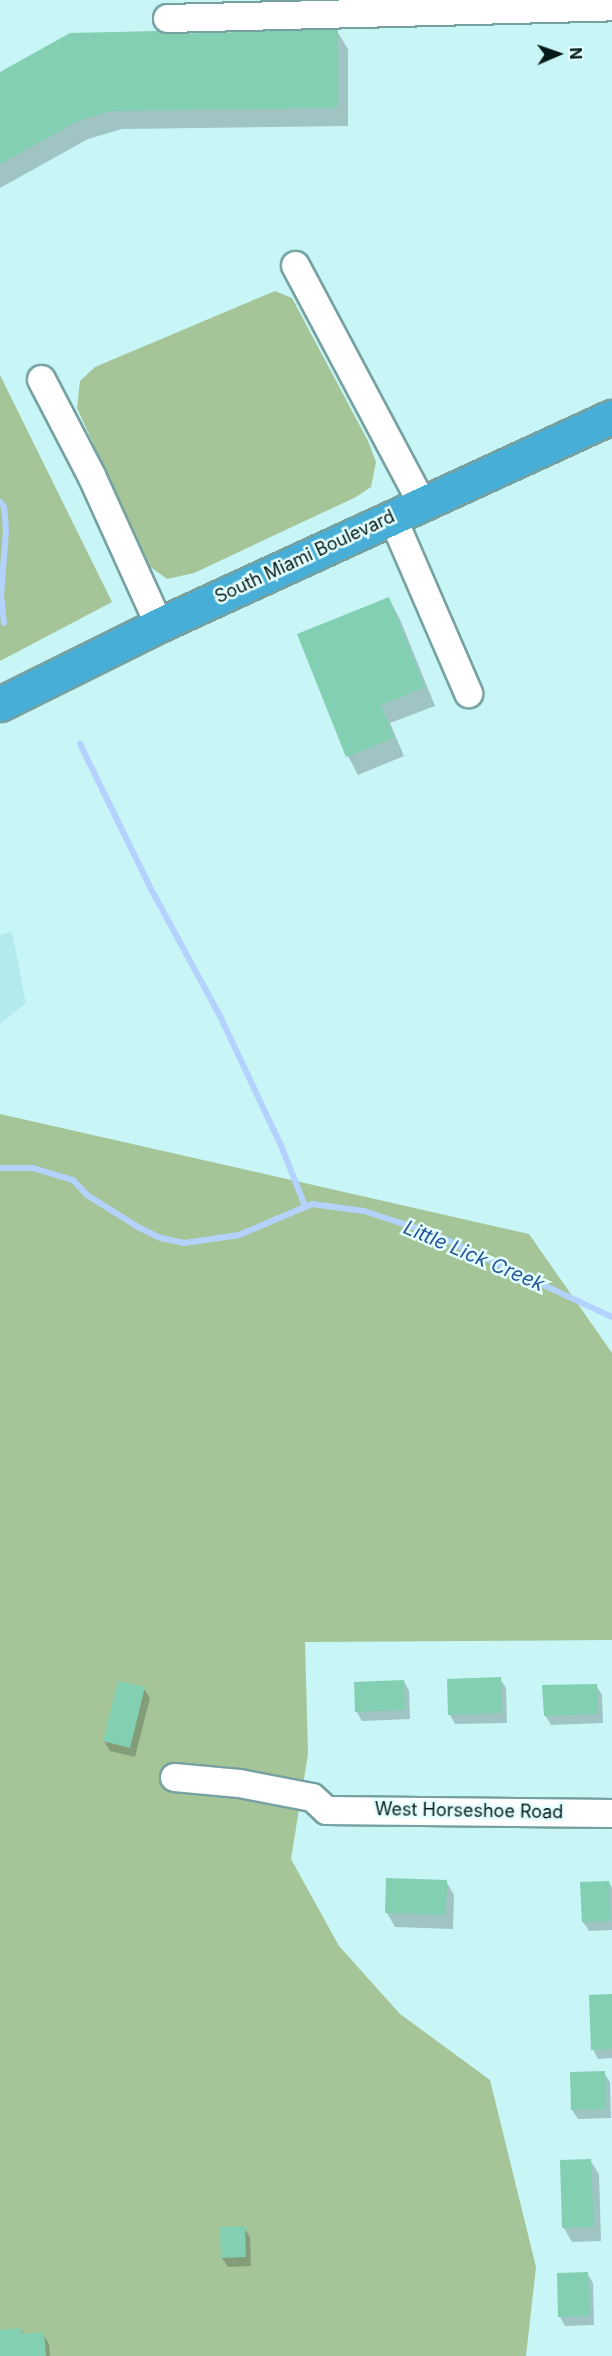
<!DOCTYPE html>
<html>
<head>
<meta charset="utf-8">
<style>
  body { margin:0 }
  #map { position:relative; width:612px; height:2356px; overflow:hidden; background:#c8f5f6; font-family:Inter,sans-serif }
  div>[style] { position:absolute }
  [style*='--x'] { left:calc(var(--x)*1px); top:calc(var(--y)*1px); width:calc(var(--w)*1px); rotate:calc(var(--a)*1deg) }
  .built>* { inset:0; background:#b3eaeb }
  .green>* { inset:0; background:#a5c598 }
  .shadow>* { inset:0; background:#0003 }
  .stream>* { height:6px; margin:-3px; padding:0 3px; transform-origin:3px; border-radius:3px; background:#b3d2fe }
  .building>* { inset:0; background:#82cfb1 }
  .roads { filter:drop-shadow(2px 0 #76a1a1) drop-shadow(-2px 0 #76a1a1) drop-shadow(0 2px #76a1a1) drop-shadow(0 -2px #76a1a1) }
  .minor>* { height:27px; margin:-13.5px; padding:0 13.5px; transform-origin:13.5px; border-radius:13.5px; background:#fff }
  .highway>* { height:33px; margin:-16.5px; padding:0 16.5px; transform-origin:16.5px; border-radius:16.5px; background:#46aed7 }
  span { translate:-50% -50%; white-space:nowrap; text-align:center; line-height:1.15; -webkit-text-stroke:5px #e4ffff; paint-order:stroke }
  .street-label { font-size:18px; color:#071919 }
  .water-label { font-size:20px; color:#285798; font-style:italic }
  .north { position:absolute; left:528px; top:24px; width:60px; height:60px; -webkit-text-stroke:4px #e4ffff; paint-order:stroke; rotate:88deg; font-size:16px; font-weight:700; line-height:24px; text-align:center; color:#071919 }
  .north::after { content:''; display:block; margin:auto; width:21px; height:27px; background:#071919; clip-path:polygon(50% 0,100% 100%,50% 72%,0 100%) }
</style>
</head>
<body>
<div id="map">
  <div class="built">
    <div style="clip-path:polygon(12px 932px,26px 1003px,0 1024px,0 935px)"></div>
  </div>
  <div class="green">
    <div style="clip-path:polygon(275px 291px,292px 298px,368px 441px,376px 462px,371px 487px,356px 497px,194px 573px,167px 579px,148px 565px,77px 408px,80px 381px,95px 367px)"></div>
    <div style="clip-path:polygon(0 375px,112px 602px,0 661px)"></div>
    <div style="clip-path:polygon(0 1114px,529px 1234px,612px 1353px,612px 1640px,305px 1642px,308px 1754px,291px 1859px,339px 1946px,400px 2014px,490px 2080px,536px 2267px,526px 2356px,0 2356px)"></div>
  </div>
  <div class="shadow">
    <div style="clip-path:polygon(337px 31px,348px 49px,348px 126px,122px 129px,88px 139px,0 188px,0 74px,167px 35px)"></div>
    <div style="clip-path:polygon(389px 599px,399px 617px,435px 706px,390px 723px,404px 756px,358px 775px,348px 756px,299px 635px)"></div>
    <div style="clip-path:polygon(500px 1679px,506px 1688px,507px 1723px,455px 1724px,450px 1715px)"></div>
    <div style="clip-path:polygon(404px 1681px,409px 1691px,410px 1719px,362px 1721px,356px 1711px)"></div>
    <div style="clip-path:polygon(596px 1685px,602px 1695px,603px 1723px,551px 1725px,545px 1715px)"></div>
    <div style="clip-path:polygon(144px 1689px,150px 1698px,135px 1757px,110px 1751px,104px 1741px)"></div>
    <div style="clip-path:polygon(446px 1881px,454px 1895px,453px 1929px,395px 1927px,387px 1913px)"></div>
    <div style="clip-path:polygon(609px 1882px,612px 1888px,612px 1930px,589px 1931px,583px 1922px)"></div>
    <div style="clip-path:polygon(612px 1996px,612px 2058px,598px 2059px,593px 2049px)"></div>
    <div style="clip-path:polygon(604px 2073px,610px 2082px,611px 2118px,578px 2119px,572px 2110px)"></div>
    <div style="clip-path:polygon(590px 2160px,599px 2174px,601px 2241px,572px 2242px,564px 2228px)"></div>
    <div style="clip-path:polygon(244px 2228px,250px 2237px,251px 2266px,228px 2267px,222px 2258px)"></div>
    <div style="clip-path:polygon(587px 2273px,593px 2283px,594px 2325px,565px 2326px,560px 2317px)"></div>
    <div style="clip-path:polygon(21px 2330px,24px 2335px,43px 2334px,49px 2344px,50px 2356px,0 2356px,0 2331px)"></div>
  </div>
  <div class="stream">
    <div style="--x:0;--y:502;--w:6;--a:51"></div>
    <div style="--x:4;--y:507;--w:23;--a:85"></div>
    <div style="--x:6;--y:530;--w:65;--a:94.4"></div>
    <div style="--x:1;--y:595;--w:28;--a:84"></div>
    <div style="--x:80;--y:744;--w:161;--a:63.9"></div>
    <div style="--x:151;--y:889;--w:145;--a:61.5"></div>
    <div style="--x:220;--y:1016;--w:146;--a:64.8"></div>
    <div style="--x:282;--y:1148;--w:62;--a:68.4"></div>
    <div style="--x:0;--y:1168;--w:33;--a:0"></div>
    <div style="--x:33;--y:1168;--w:42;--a:16.7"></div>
    <div style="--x:73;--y:1180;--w:21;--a:47"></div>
    <div style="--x:87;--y:1195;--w:60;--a:32.1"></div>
    <div style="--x:138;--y:1227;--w:25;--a:26"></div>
    <div style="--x:161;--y:1238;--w:24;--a:12"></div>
    <div style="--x:184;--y:1243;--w:56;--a:-8.3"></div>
    <div style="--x:239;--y:1235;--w:79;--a:-23"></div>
    <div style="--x:312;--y:1204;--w:52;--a:7.7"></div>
    <div style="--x:364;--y:1211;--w:74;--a:18.2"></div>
    <div style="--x:434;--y:1234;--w:196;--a:25"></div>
  </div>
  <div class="building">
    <div style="clip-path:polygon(338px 29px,338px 108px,111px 111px,78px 121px,0 164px,0 72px,70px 33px,159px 31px,167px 34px)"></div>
    <div style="clip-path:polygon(389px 597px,425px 687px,381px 705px,394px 738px,346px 757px,297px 634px)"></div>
    <div style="clip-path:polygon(501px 1677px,502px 1713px,448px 1715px,447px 1679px)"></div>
    <div style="clip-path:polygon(404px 1680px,405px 1710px,355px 1712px,354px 1682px)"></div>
    <div style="clip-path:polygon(118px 1681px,145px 1687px,130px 1748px,103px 1741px)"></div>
    <div style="clip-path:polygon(597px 1684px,598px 1714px,544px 1716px,542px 1685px)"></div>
    <div style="clip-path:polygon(386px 1878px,447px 1880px,446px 1915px,385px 1913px)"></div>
    <div style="clip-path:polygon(609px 1881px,611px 1921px,582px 1922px,580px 1882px)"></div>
    <div style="clip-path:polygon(612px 1994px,612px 2049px,591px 2050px,589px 1995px)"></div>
    <div style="clip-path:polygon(605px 2071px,606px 2109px,571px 2110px,570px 2072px)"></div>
    <div style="clip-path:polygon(591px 2159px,594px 2227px,562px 2228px,560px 2160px)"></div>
    <div style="clip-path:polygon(245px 2226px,246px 2257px,221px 2258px,220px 2227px)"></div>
    <div style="clip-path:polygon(588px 2272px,590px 2316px,558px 2317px,557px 2273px)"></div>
    <div style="clip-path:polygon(21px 2328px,22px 2334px,44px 2332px,46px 2356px,0 2356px,0 2330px)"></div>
  </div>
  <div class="roads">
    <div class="minor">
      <div style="--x:167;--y:18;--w:445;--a:-1.5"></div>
      <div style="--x:295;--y:265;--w:271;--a:62"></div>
      <div style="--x:41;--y:379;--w:108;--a:62.5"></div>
      <div style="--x:91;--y:475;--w:165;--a:65.6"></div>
      <div style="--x:392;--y:517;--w:192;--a:66.6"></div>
      <div style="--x:174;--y:1777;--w:65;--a:5.3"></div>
      <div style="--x:239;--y:1783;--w:74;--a:10.9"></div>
      <div style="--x:312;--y:1797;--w:19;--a:43"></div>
      <div style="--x:326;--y:1810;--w:286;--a:0.6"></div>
    </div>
    <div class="highway">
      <div style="--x:0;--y:704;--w:178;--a:-26.4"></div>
      <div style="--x:159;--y:625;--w:498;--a:-24.7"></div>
    </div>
  </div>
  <div class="street-label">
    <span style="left:305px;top:557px;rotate:-25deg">South Miami Boulevard</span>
    <span style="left:469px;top:1811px;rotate:1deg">West Horseshoe Road</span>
  </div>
  <div class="water-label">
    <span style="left:474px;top:1256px;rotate:23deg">Little Lick Creek</span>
  </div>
  <div class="north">N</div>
</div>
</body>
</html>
